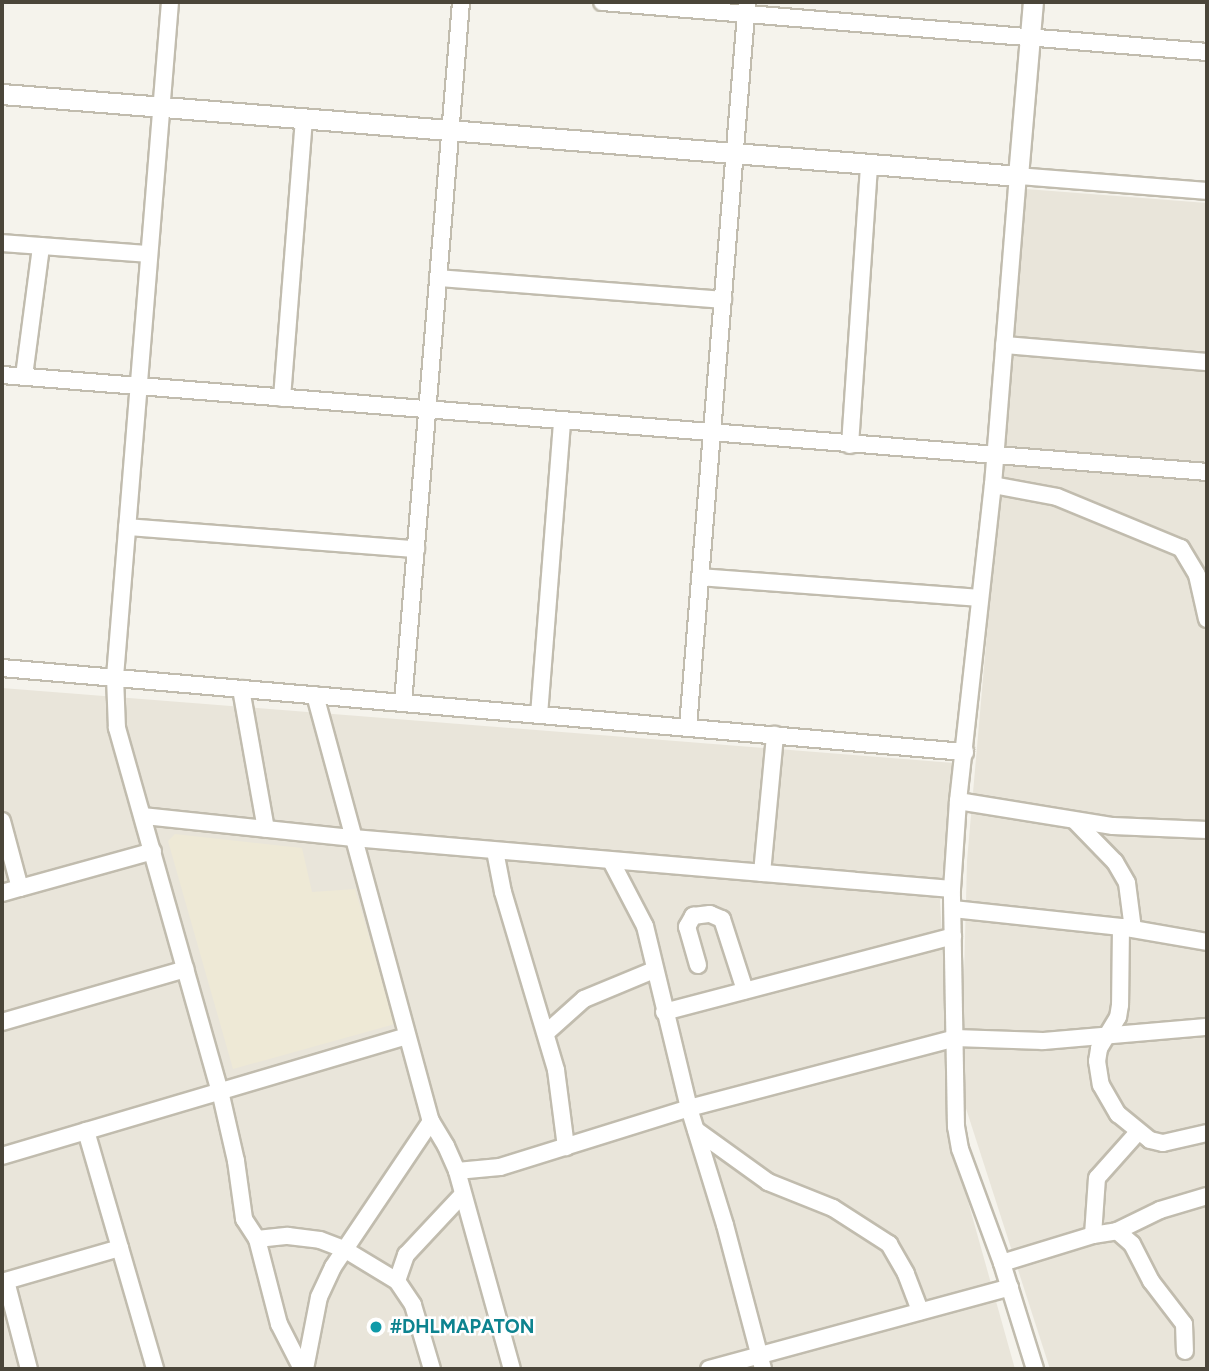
<!DOCTYPE html>
<html>
<head>
<meta charset="utf-8">
<style>
  body { margin:0 }
  #map { position:relative; width:1209px; height:1371px; overflow:hidden; background:#f5f3ec; font-family:Figtree,sans-serif }
  div>[style] { position:absolute }
  [style*='--x'] { left:calc(var(--x)*1px); top:calc(var(--y)*1px); width:calc(var(--w)*1px); rotate:calc(var(--a)*1deg) }
  .residential>* { inset:0; background:#e9e5da }
  .education>* { inset:0; background:#eee9d6 }
  .roads { filter:drop-shadow(2px 0 #c1bcae) drop-shadow(-2px 0 #c1bcae) drop-shadow(0 2px #c1bcae) drop-shadow(0 -2px #c1bcae) }
  .minor>* { height:16px; margin:-8px; padding:0 8px; transform-origin:8px; border-radius:8px; background:#fff }
  .tertiary>* { height:19px; margin:-9.5px; padding:0 9.5px; transform-origin:9.5px; border-radius:9.5px; background:#fff }
  .dots>* { width:19px; height:19px; translate:-50% -50%; box-sizing:border-box; border:4px solid #fff; border-radius:50% }
  span { translate:-50% -50%; white-space:nowrap; text-align:center; line-height:1.15; -webkit-text-stroke:5px #fff; paint-order:stroke }
  .culture-label { font-size:19px; color:#0d838f; font-weight:700 }
  .left { translate:0 -50%; text-align:left }
  .frame { position:absolute; inset:0; border:4px solid #4a4539; pointer-events:none }
</style>
</head>
<body>
<div id="map">
  <div class="residential">
    <div style="clip-path:polygon(1026px 189px,1207px 203px,1207px 1369px,1050px 1369px,961px 1093px,967px 861px)"></div>
    <div style="clip-path:polygon(2px 688px,954px 763px,940px 901px,955px 1155px,1015px 1369px,2px 1369px)"></div>
  </div>
  <div class="education">
    <div style="clip-path:polygon(175px 834px,302px 848px,312px 892px,355px 889px,395px 1024px,233px 1069px,168px 841px)"></div>
  </div>
  <div class="roads">
    <div class="minor">
      <div style="--x:170;--y:2;--w:677;--a:94.66"></div>
      <div style="--x:115;--y:677;--w:51;--a:87.8"></div>
      <div style="--x:117;--y:728;--w:377;--a:74.2"></div>
      <div style="--x:220;--y:1091;--w:72;--a:77.1"></div>
      <div style="--x:236;--y:1161;--w:59;--a:82.1"></div>
      <div style="--x:244;--y:1219;--w:24;--a:57"></div>
      <div style="--x:257;--y:1239;--w:31;--a:-6"></div>
      <div style="--x:288;--y:1236;--w:32;--a:7"></div>
      <div style="--x:320;--y:1240;--w:26;--a:21"></div>
      <div style="--x:344;--y:1249;--w:62;--a:31.1"></div>
      <div style="--x:397;--y:1281;--w:29;--a:56"></div>
      <div style="--x:413;--y:1305;--w:67;--a:73.5"></div>
      <div style="--x:602;--y:2;--w:607;--a:4.72"></div>
      <div style="--x:2;--y:243;--w:147;--a:4.3"></div>
      <div style="--x:438;--y:278;--w:286;--a:4.4"></div>
      <div style="--x:1004;--y:345;--w:204;--a:4.8"></div>
      <div style="--x:2;--y:375;--w:1209;--a:4.6"></div>
      <div style="--x:24;--y:376;--w:131;--a:-82.5"></div>
      <div style="--x:282;--y:398;--w:281;--a:-85.5"></div>
      <div style="--x:850;--y:445;--w:282;--a:-86.1"></div>
      <div style="--x:993;--y:485;--w:65;--a:10.6"></div>
      <div style="--x:1057;--y:497;--w:134;--a:22.4"></div>
      <div style="--x:1181;--y:548;--w:31;--a:59"></div>
      <div style="--x:1197;--y:575;--w:45;--a:77.2"></div>
      <div style="--x:127;--y:527;--w:290;--a:4.4"></div>
      <div style="--x:700;--y:577;--w:280;--a:4.3"></div>
      <div style="--x:2;--y:668;--w:967;--a:4.99"></div>
      <div style="--x:241;--y:689;--w:142;--a:79.9"></div>
      <div style="--x:315;--y:695;--w:442;--a:74.8"></div>
      <div style="--x:431;--y:1121;--w:29;--a:59"></div>
      <div style="--x:446;--y:1146;--w:27;--a:66"></div>
      <div style="--x:457;--y:1171;--w:43;--a:-5.3"></div>
      <div style="--x:500;--y:1167;--w:198;--a:-17.3"></div>
      <div style="--x:689;--y:1108;--w:275;--a:-14.7"></div>
      <div style="--x:955;--y:1038;--w:88;--a:2"></div>
      <div style="--x:1043;--y:1041;--w:165;--a:-4.9"></div>
      <div style="--x:403;--y:703;--w:703;--a:-85.27"></div>
      <div style="--x:539;--y:715;--w:295;--a:-85.5"></div>
      <div style="--x:688;--y:727;--w:727;--a:-85.35"></div>
      <div style="--x:958;--y:801;--w:157;--a:9.2"></div>
      <div style="--x:1113;--y:826;--w:94;--a:2.4"></div>
      <div style="--x:143;--y:816;--w:211;--a:6"></div>
      <div style="--x:353;--y:838;--w:601;--a:4.87"></div>
      <div style="--x:2;--y:821;--w:69;--a:75"></div>
      <div style="--x:20;--y:888;--w:138;--a:-15.5"></div>
      <div style="--x:1075;--y:821;--w:57;--a:45.7"></div>
      <div style="--x:1115;--y:862;--w:24;--a:60"></div>
      <div style="--x:1127;--y:883;--w:46;--a:82.6"></div>
      <div style="--x:495;--y:851;--w:42;--a:79"></div>
      <div style="--x:503;--y:892;--w:186;--a:73.4"></div>
      <div style="--x:556;--y:1070;--w:78;--a:82.6"></div>
      <div style="--x:611;--y:861;--w:73;--a:62.4"></div>
      <div style="--x:645;--y:926;--w:187;--a:76.4"></div>
      <div style="--x:689;--y:1108;--w:122;--a:72.9"></div>
      <div style="--x:725;--y:1225;--w:149;--a:75.2"></div>
      <div style="--x:762;--y:873;--w:139;--a:-84.6"></div>
      <div style="--x:2;--y:893;--w:19;--a:-16"></div>
      <div style="--x:953;--y:909;--w:169;--a:6.1"></div>
      <div style="--x:1121;--y:927;--w:87;--a:9.9"></div>
      <div style="--x:1121;--y:927;--w:78;--a:90.7"></div>
      <div style="--x:1120;--y:1005;--w:12;--a:99"></div>
      <div style="--x:1118;--y:1017;--w:37;--a:121"></div>
      <div style="--x:1099;--y:1049;--w:12;--a:99"></div>
      <div style="--x:1097;--y:1061;--w:24;--a:81"></div>
      <div style="--x:1101;--y:1085;--w:34;--a:60"></div>
      <div style="--x:1118;--y:1114;--w:41;--a:39.1"></div>
      <div style="--x:1150;--y:1140;--w:13;--a:13"></div>
      <div style="--x:1163;--y:1143;--w:45;--a:-12.8"></div>
      <div style="--x:698;--y:965;--w:40;--a:-106"></div>
      <div style="--x:687;--y:927;--w:13;--a:-61"></div>
      <div style="--x:693;--y:916;--w:17;--a:-7"></div>
      <div style="--x:710;--y:914;--w:13;--a:23"></div>
      <div style="--x:722;--y:919;--w:75;--a:72.1"></div>
      <div style="--x:664;--y:1012;--w:299;--a:-14.7"></div>
      <div style="--x:2;--y:1022;--w:191;--a:-16.1"></div>
      <div style="--x:546;--y:1033;--w:51;--a:-41.8"></div>
      <div style="--x:584;--y:999;--w:76;--a:-22.5"></div>
      <div style="--x:696;--y:1130;--w:89;--a:35.8"></div>
      <div style="--x:768;--y:1182;--w:70;--a:21.8"></div>
      <div style="--x:833;--y:1208;--w:67;--a:32.7"></div>
      <div style="--x:889;--y:1244;--w:34;--a:60"></div>
      <div style="--x:906;--y:1274;--w:40;--a:69"></div>
      <div style="--x:86;--y:1131;--w:248;--a:73.8"></div>
      <div style="--x:2;--y:1156;--w:422;--a:-16.5"></div>
      <div style="--x:457;--y:1171;--w:205;--a:74.5"></div>
      <div style="--x:1117;--y:1231;--w:20;--a:41"></div>
      <div style="--x:1132;--y:1244;--w:42;--a:62.8"></div>
      <div style="--x:1151;--y:1281;--w:54;--a:52.5"></div>
      <div style="--x:1184;--y:1324;--w:27;--a:88"></div>
      <div style="--x:1093;--y:1235;--w:57;--a:-86"></div>
      <div style="--x:1097;--y:1178;--w:62;--a:-48.3"></div>
      <div style="--x:257;--y:1239;--w:88;--a:75.5"></div>
      <div style="--x:279;--y:1324;--w:51;--a:62.9"></div>
      <div style="--x:1002;--y:1263;--w:95;--a:-17.1"></div>
      <div style="--x:1093;--y:1235;--w:24;--a:-9"></div>
      <div style="--x:1117;--y:1231;--w:48;--a:-26"></div>
      <div style="--x:1160;--y:1210;--w:49;--a:-16.6"></div>
      <div style="--x:6;--y:1281;--w:91;--a:75.4"></div>
      <div style="--x:397;--y:1281;--w:28;--a:-71"></div>
      <div style="--x:406;--y:1255;--w:83;--a:-46.9"></div>
      <div style="--x:2;--y:1282;--w:123;--a:-16.1"></div>
      <div style="--x:305;--y:1369;--w:73;--a:-79"></div>
      <div style="--x:319;--y:1297;--w:33;--a:-65"></div>
      <div style="--x:333;--y:1267;--w:176;--a:-56.1"></div>
      <div style="--x:709;--y:1369;--w:312;--a:-15.2"></div>
      <div style="--x:1035;--y:1369;--w:111;--a:-107.3"></div>
      <div style="--x:1002;--y:1263;--w:121;--a:-110.2"></div>
      <div style="--x:960;--y:1149;--w:22;--a:-100"></div>
      <div style="--x:956;--y:1127;--w:238;--a:-91"></div>
      <div style="--x:952;--y:889;--w:88;--a:-86.1"></div>
      <div style="--x:958;--y:801;--w:318;--a:-83.7"></div>
      <div style="--x:993;--y:485;--w:310;--a:-85.4"></div>
      <div style="--x:1018;--y:176;--w:190;--a:4.5"></div>
    </div>
    <div class="tertiary">
      <div style="--x:2;--y:94;--w:1019;--a:4.61"></div>
      <div style="--x:1018;--y:176;--w:175;--a:-85.1"></div>
    </div>
  </div>
  <div class="dots">
    <div style="left:376px;top:1327px;background:#0f9aa8"></div>
  </div>
  <div class="culture-label">
    <span class="left" style="left:390px;top:1327px">#DHLMAPATON</span>
  </div>
  <div class="frame"></div>
</div>
</body>
</html>
